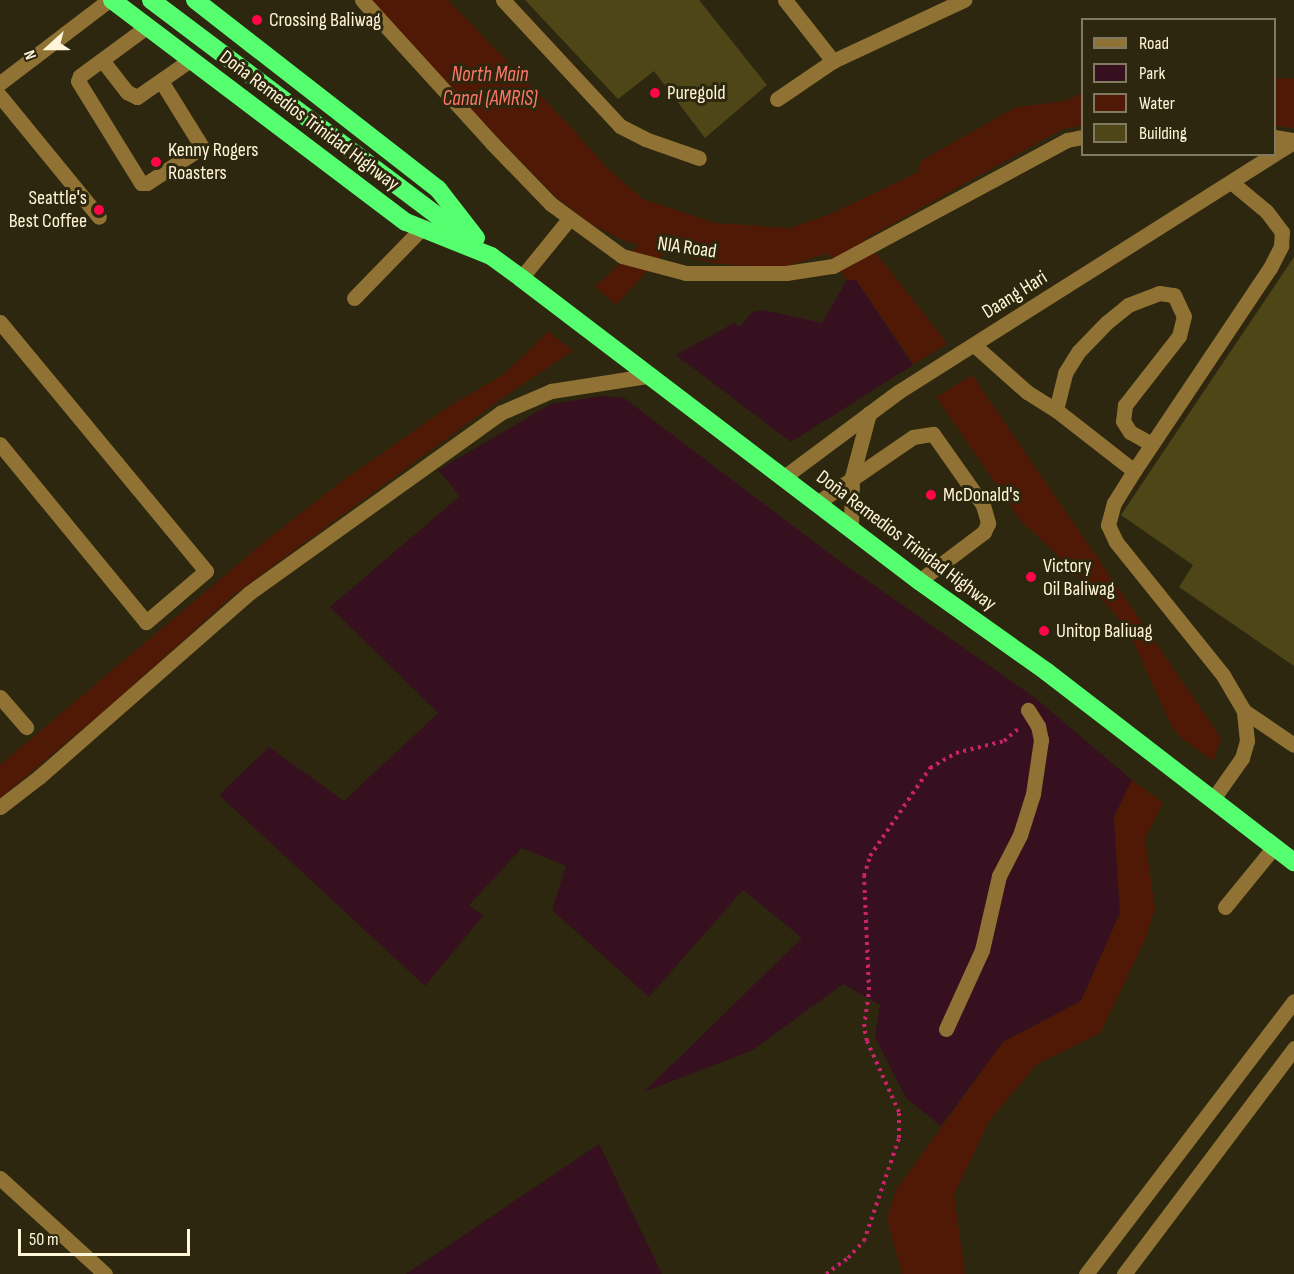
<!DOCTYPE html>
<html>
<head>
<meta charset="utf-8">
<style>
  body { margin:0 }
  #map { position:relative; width:1294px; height:1274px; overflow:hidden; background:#2c270e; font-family:"Sofia Sans Condensed",sans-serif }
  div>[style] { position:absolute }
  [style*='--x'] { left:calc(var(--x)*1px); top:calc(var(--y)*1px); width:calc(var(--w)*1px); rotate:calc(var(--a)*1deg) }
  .green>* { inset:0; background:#371020 }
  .water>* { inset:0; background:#4f1905 }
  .pier>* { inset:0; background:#2c270e }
  .canal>* { height:24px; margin:-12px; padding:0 12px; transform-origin:12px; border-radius:12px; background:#4f1905 }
  .building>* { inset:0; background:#4f4618 }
  .path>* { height:4px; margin-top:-2px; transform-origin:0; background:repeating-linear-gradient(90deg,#ca236a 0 3px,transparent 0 7.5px) }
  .minor>* { height:15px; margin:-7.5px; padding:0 7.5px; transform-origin:7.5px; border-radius:7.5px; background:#907234 }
  .highway>* { height:18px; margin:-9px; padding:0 9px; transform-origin:9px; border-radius:9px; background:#55ff6f }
  .dots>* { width:16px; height:16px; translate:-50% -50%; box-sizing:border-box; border:3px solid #2c270e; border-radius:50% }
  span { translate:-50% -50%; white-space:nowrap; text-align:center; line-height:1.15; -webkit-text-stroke:6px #2c270e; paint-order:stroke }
  .poi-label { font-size:20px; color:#fff6da }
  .left { translate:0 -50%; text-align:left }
  .right { translate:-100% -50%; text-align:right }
  .street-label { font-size:20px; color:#fff6da }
  .water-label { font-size:21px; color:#ff7668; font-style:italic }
  .legend { position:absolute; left:1081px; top:18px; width:195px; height:138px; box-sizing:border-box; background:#2c270e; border:2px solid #807a60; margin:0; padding:8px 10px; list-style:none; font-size:18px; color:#fff6da }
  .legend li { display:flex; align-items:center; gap:12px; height:30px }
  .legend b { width:30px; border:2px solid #807a60 }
  .north { position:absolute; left:18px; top:18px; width:60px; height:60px; -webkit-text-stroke:4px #2c270e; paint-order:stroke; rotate:249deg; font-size:16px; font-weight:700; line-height:24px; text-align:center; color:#fff6da }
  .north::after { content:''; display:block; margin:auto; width:21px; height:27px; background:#fff6da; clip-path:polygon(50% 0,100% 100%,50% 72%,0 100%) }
  .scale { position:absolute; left:18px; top:1229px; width:172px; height:27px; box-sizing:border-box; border:3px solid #fff6da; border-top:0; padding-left:8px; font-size:18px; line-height:21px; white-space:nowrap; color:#fff6da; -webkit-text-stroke:4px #2c270e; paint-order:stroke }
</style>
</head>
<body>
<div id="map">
  <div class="green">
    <div style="clip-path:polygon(847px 280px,856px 280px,913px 365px,791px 442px,676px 355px,734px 323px,740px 327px,752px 312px,763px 310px,822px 323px)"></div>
    <div style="clip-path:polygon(602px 396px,624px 398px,838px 560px,1034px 697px,1132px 780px,1114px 817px,1120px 913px,1081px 1001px,1003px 1042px,941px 1126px,906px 1098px,875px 1037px,880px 1005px,843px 984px,753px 1050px,644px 1092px,802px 938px,743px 890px,649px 997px,552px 910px,566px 866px,522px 848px,469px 905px,483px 916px,425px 986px,219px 795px,269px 747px,344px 801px,438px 713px,330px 607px,460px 496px,438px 470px,551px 404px)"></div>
    <div style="clip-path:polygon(599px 1144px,662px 1274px,406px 1274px)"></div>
  </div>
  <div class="water">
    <div style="clip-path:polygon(369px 0,448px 0,567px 123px,607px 168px,643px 199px,715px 223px,790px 228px,833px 213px,1082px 93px,1082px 126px,1063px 129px,865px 239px,972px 375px,1221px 738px,1213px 761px,1163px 803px,1145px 838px,1155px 909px,1145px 940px,1100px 1033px,1037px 1064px,989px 1121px,954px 1195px,965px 1274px,902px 1274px,887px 1219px,896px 1190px,1003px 1042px,1081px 1001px,1120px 913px,1114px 817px,1132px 780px,1182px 739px,1171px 725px,1127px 628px,1088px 584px,1021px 521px,856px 280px,847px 280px,828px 253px,788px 266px,745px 266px,712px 263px,666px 251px,574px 350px,498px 401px,232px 596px,118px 699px,0 798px,0 765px,269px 538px,345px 479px,448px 407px,504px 374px,639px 245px,622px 240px,589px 223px,557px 198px,462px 101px)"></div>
    <div style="clip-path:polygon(1294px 78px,1294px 128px,1275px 126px,1274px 79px)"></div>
  </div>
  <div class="pier">
    <div style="clip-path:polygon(593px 285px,618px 307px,576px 353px,546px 330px)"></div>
    <div style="clip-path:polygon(948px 343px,972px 375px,937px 397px,913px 365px)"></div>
    <div style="clip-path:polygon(1173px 732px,1213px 761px,1205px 772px,1166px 805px,1129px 778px,1178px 739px)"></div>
  </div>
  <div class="canal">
    <div style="--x:931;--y:169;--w:101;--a:-29.6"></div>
    <div style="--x:1019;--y:119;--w:64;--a:-7.2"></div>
  </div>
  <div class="building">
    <div style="clip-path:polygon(525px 0,699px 0,767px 85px,705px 138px,654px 71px,618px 99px)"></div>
    <div style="clip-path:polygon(1294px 257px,1294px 666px,1179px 587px,1193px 565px,1121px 515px)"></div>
  </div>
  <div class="path">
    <div style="--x:826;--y:1274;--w:27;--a:-36"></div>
    <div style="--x:848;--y:1258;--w:23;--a:-47"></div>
    <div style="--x:864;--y:1241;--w:109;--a:-71.2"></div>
    <div style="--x:899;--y:1138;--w:26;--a:-90"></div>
    <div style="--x:899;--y:1112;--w:78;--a:-114.3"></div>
    <div style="--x:867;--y:1041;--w:14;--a:-102"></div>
    <div style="--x:864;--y:1027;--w:37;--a:-82"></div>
    <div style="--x:869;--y:990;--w:114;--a:-92.5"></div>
    <div style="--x:864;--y:876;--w:21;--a:-73"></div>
    <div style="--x:870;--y:856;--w:107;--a:-55.7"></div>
    <div style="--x:930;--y:768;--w:30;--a:-30"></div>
    <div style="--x:956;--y:753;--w:49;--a:-14"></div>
    <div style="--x:1004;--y:741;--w:18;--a:-41"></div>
  </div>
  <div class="minor">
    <div style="--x:362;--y:0;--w:193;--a:47.7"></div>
    <div style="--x:492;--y:143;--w:85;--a:46"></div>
    <div style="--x:551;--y:204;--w:88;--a:36.2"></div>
    <div style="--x:622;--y:256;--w:66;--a:14.9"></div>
    <div style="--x:686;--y:273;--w:100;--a:0"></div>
    <div style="--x:786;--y:273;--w:48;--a:-8.5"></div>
    <div style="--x:833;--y:266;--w:266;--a:-28.3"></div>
    <div style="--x:1067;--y:140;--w:15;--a:-11"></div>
    <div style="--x:503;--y:0;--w:172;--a:47.1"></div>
    <div style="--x:620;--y:126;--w:28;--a:27"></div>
    <div style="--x:645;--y:139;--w:57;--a:19.4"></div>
    <div style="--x:785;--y:0;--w:78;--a:51.8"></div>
    <div style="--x:145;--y:28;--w:81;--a:143.6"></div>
    <div style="--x:80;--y:76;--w:5;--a:112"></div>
    <div style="--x:78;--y:81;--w:120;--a:58.3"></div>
    <div style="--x:141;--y:183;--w:6;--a:0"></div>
    <div style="--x:147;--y:183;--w:66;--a:-33.2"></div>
    <div style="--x:202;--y:147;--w:78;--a:-121.8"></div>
    <div style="--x:102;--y:60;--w:41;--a:52"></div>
    <div style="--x:127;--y:92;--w:11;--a:27"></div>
    <div style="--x:137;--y:97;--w:65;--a:-34.9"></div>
    <div style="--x:0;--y:83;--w:137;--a:-37.3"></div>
    <div style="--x:0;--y:96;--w:156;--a:50.7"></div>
    <div style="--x:777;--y:99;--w:68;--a:-34.2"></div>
    <div style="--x:833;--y:61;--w:145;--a:-25"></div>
    <div style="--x:1274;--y:137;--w:20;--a:9"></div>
    <div style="--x:1274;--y:154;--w:23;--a:-31"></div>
    <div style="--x:521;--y:278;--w:77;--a:-50.8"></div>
    <div style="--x:354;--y:298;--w:98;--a:-45.8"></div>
    <div style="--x:0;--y:322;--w:323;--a:50.4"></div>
    <div style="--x:206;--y:571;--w:79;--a:139.6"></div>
    <div style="--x:146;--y:622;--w:230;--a:-129.4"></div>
    <div style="--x:974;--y:345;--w:71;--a:41.6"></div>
    <div style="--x:1027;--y:392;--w:34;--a:32"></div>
    <div style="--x:1056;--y:410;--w:99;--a:38"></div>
    <div style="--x:1056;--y:410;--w:38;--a:-76"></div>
    <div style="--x:1065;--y:373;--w:26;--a:-58"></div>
    <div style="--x:1079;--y:351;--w:39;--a:-46"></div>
    <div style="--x:1106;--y:323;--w:28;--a:-39"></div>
    <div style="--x:1128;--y:305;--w:33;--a:-21"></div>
    <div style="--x:1159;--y:293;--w:15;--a:8"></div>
    <div style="--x:1174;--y:295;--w:23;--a:65"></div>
    <div style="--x:1184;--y:316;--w:21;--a:104"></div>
    <div style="--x:1179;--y:336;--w:88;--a:128"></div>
    <div style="--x:1125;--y:405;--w:16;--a:97"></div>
    <div style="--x:1123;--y:421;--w:13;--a:58"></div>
    <div style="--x:1130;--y:432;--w:25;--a:29"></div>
    <div style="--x:784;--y:477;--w:142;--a:-36.7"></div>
    <div style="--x:898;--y:392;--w:445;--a:-32.3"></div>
    <div style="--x:817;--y:503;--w:116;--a:-34.5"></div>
    <div style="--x:913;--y:437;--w:20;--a:-9"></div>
    <div style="--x:933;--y:434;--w:87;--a:54.8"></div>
    <div style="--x:983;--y:505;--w:19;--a:74"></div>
    <div style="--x:988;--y:523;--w:10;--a:114"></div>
    <div style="--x:984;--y:532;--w:81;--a:143"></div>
    <div style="--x:851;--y:529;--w:52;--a:-88.9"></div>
    <div style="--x:852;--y:477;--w:66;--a:-75.1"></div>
    <div style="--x:0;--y:697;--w:40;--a:49"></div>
    <div style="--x:1244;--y:711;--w:60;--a:34.2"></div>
    <div style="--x:1213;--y:799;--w:50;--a:-54.7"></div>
    <div style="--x:1242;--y:758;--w:18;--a:-74"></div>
    <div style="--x:1247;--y:741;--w:30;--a:-96"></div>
    <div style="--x:1244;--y:711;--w:42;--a:-120.3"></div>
    <div style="--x:1223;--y:675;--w:171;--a:-128.8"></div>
    <div style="--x:1116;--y:542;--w:19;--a:-115"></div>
    <div style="--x:1108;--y:525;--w:23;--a:-75"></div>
    <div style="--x:1114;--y:503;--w:38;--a:-58"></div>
    <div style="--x:1134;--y:471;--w:244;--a:-56.2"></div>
    <div style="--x:1270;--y:268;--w:25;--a:-63"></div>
    <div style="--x:1281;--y:246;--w:14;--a:-86"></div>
    <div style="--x:1282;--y:232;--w:26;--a:-127"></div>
    <div style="--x:1266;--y:211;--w:45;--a:-140.4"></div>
    <div style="--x:0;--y:807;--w:49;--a:-37.6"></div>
    <div style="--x:39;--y:777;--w:279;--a:-41.2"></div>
    <div style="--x:249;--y:593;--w:309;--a:-35.6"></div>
    <div style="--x:500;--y:413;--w:56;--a:-23.3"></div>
    <div style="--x:551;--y:391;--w:97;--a:-8.9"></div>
    <div style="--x:1225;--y:907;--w:77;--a:-50.8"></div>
    <div style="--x:946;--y:1029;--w:87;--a:-65.5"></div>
    <div style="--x:982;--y:950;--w:76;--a:-77.1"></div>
    <div style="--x:999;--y:876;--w:46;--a:-62.9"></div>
    <div style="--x:1020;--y:835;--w:43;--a:-72.4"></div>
    <div style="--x:1033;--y:794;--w:55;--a:-81.6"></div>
    <div style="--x:1041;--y:740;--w:14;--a:-102"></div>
    <div style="--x:1038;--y:726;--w:19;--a:-122"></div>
    <div style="--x:0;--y:1178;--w:142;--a:42.4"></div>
    <div style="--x:1086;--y:1274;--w:343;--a:-52.7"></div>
    <div style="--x:1124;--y:1274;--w:283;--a:-53"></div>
  </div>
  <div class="highway">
    <div style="--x:112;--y:0;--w:368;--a:37.1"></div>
    <div style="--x:406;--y:222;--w:92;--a:21.8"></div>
    <div style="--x:491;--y:256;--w:37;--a:36"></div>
    <div style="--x:521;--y:278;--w:500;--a:37.28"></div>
    <div style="--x:919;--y:581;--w:157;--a:35.4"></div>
    <div style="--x:1047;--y:672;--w:312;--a:37.6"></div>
    <div style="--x:151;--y:0;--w:397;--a:37"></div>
    <div style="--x:195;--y:0;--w:308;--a:37.9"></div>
    <div style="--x:438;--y:189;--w:62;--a:52.2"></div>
  </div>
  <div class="dots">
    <div style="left:257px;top:20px;background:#ff0648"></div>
    <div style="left:655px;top:93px;background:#ff0648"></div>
    <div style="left:156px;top:162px;background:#ff0648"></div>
    <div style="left:99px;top:210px;background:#ff0648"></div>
    <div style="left:931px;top:495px;background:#ff0648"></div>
    <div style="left:1031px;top:577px;background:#ff0648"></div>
    <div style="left:1044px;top:631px;background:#ff0648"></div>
  </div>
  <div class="poi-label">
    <span class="left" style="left:269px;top:20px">Crossing Baliwag</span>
    <span class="left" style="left:667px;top:93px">Puregold</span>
    <span class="left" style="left:168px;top:162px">Kenny Rogers<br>Roasters</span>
    <span class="right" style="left:87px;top:210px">Seattle's<br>Best Coffee</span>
    <span class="left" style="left:943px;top:495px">McDonald's</span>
    <span class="left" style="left:1043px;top:578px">Victory<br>Oil Baliwag</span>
    <span class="left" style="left:1056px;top:631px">Unitop Baliuag</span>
  </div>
  <div class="street-label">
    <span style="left:309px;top:121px;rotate:37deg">Doña Remedios Trinidad Highway</span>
    <span style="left:687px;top:248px;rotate:8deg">NIA Road</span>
    <span style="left:1015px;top:295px;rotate:-32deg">Daang Hari</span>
    <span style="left:906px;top:541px;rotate:37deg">Doña Remedios Trinidad Highway</span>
  </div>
  <div class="water-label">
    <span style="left:490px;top:87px">North Main<br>Canal (AMRIS)</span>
  </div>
  <ul class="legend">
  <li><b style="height:8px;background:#907234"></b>Road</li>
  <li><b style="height:16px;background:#371020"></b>Park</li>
  <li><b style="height:16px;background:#4f1905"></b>Water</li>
  <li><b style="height:16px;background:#4f4618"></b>Building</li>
  </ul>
  <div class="north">N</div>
  <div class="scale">50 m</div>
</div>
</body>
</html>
